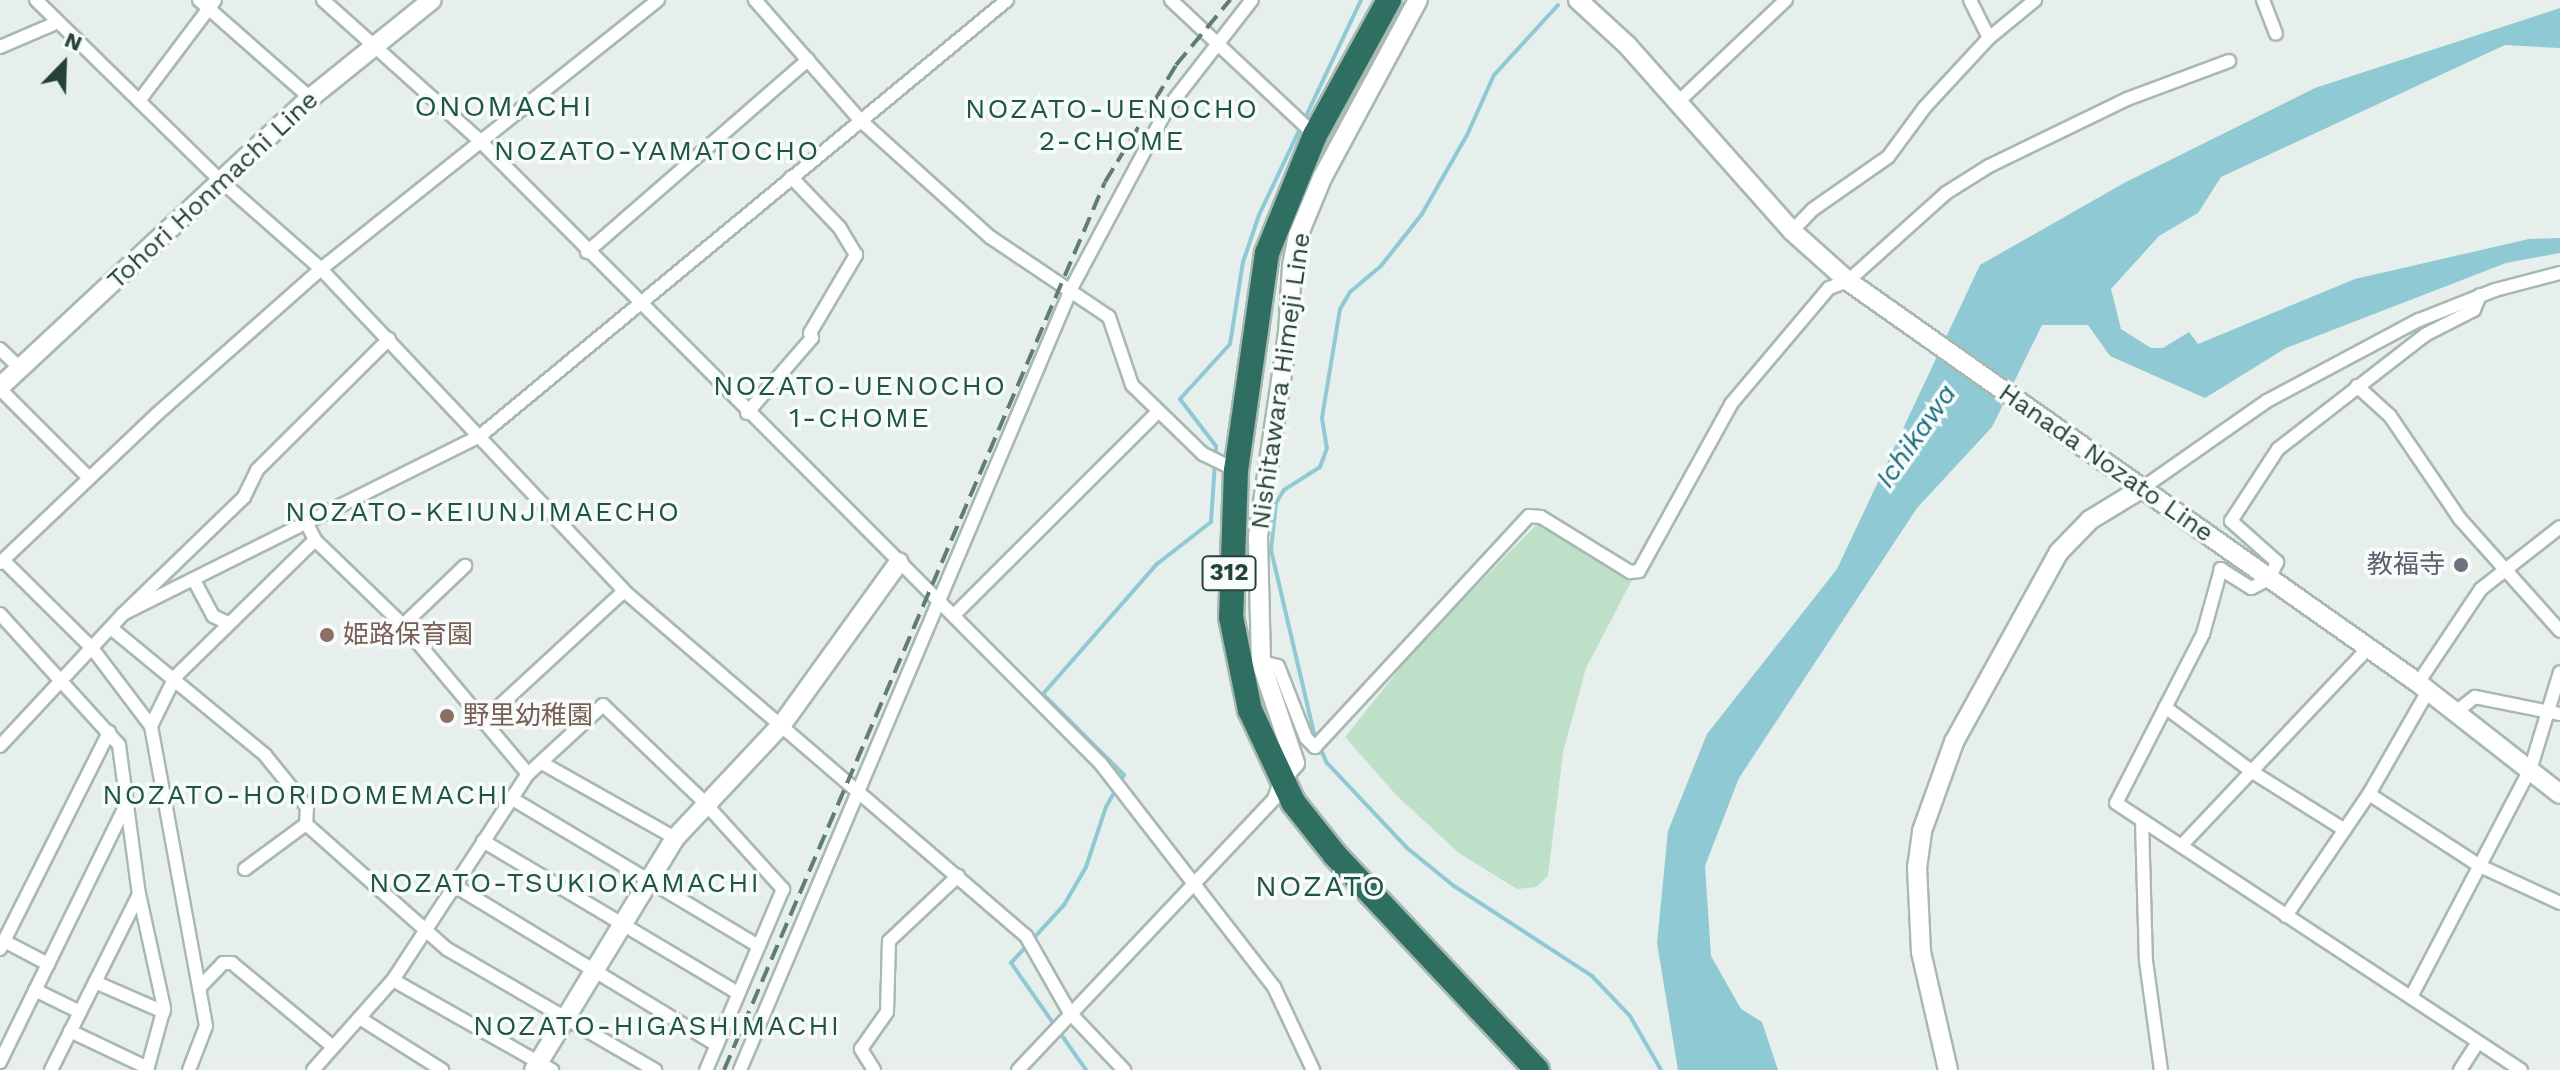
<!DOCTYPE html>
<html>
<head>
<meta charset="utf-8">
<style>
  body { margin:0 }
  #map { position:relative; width:2560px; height:1070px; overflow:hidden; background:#e6efeb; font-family:"Work Sans","Noto Sans JP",sans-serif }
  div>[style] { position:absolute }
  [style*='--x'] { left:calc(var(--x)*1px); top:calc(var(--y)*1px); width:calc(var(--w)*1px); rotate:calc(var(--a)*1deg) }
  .green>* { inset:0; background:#bfe0c8 }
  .water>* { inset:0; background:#8ec9d4 }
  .stream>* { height:4px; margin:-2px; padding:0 2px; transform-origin:2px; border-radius:2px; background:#8ec9d4 }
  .roads { filter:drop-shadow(2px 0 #a8b8b2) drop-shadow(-2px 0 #a8b8b2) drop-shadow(0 2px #a8b8b2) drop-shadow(0 -2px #a8b8b2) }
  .street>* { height:12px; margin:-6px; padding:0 6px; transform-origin:6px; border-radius:6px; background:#fff }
  .secondary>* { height:18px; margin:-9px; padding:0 9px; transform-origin:9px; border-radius:9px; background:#fff }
  .highway>* { height:24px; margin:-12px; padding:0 12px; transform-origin:12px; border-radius:12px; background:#2f6f62 }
  .rail>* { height:4px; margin-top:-2px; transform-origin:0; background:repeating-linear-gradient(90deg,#5f7d75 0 16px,transparent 0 24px) }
  .dots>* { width:22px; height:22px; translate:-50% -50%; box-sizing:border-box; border:4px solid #f7fbf9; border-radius:50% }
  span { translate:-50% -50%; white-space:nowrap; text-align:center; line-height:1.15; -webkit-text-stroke:7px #f7fbf9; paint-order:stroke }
  .shield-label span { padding:2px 6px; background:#f7fbf9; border:2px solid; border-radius:6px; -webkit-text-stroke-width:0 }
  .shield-label { font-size:24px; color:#24423a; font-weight:700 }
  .street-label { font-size:26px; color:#24423a }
  .worship-label { font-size:26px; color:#5b616d }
  .right { translate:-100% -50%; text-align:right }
  .education-label { font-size:26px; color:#785e54 }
  .left { translate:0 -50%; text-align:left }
  .neighbourhood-label { font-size:28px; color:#1f5548; letter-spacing:2px }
  .water-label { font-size:28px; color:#1c6f80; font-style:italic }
  .quarter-label { font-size:30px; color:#1f5548; letter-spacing:2px }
  .north { position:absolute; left:24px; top:24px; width:80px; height:80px; -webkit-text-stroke:6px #f7fbf9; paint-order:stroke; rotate:23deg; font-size:22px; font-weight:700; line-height:32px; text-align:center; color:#24423a }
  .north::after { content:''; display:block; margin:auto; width:28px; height:36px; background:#24423a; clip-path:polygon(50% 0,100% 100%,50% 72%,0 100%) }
</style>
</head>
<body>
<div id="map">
  <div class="green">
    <div style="clip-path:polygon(1539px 522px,1632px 580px,1586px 668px,1563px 752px,1548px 876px,1536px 887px,1517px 889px,1459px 853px,1398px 797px,1345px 737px,1418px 646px)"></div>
  </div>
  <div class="water">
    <div style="clip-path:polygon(2560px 8px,2560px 48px,2505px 45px,2221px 177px,2198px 213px,2159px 236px,2111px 289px,2121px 329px,2151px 348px,2163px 348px,2189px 332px,2198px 344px,2355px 279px,2529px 239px,2560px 238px,2560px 253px,2506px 263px,2286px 348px,2205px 398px,2110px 356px,2088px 325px,2042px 325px,1992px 427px,1917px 508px,1739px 778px,1705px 866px,1711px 956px,1741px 1009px,1762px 1022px,1778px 1070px,1678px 1070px,1657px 943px,1668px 831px,1707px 734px,1837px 569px,1980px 265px,2124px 183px,2315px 88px)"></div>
  </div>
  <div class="stream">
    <div style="--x:1558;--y:5;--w:95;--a:132.4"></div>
    <div style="--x:1494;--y:75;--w:66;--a:114.2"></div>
    <div style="--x:1467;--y:135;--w:91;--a:119.7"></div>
    <div style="--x:1422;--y:214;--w:66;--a:128.3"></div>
    <div style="--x:1381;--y:266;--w:40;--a:140"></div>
    <div style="--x:1350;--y:292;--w:20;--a:120"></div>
    <div style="--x:1340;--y:309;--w:110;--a:99.4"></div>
    <div style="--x:1322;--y:418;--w:30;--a:81"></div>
    <div style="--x:1327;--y:448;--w:20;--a:110"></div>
    <div style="--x:1320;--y:467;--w:43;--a:147.4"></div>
    <div style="--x:1284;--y:490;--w:15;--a:122"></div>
    <div style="--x:1276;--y:503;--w:47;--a:96.1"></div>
    <div style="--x:1271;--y:550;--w:188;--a:76.8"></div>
    <div style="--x:1314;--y:733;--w:33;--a:67"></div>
    <div style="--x:1327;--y:763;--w:117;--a:46.7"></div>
    <div style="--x:1407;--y:848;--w:60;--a:39"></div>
    <div style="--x:1454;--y:886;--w:165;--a:33.1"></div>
    <div style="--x:1592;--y:976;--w:55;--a:46.5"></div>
    <div style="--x:1630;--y:1016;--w:62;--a:60.1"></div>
    <div style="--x:1086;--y:1070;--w:131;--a:-125"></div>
    <div style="--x:1011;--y:963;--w:79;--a:-47.6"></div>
    <div style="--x:1064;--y:905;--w:44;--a:-59.9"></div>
    <div style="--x:1086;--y:867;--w:63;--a:-71.6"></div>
    <div style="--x:1106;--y:807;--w:37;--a:-61"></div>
    <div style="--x:1124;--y:775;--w:115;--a:-135"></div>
    <div style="--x:1043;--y:694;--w:173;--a:-48.8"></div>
    <div style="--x:1157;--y:564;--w:68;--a:-37.9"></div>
    <div style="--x:1211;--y:522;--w:76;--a:-86.2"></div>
    <div style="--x:1216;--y:446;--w:59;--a:-127.5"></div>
    <div style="--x:1180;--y:399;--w:74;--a:-47.7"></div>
    <div style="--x:1230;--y:344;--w:83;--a:-81"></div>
    <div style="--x:1243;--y:262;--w:50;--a:-71.2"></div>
    <div style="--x:1259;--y:215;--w:238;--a:-64.6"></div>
  </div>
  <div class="roads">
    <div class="street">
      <div style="--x:36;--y:0;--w:259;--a:44.4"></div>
      <div style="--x:221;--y:181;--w:133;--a:41.3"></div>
      <div style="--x:321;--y:269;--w:442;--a:46.7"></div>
      <div style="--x:624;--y:591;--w:530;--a:40.64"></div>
      <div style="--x:1026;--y:936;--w:89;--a:60.3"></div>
      <div style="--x:1070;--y:1013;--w:79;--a:46.5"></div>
      <div style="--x:199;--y:0;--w:148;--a:41.4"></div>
      <div style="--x:323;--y:0;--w:212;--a:41.9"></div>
      <div style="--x:481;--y:142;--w:878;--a:45.09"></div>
      <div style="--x:1101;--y:764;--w:282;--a:52.2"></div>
      <div style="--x:1274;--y:987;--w:92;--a:64.8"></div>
      <div style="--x:755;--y:0;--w:159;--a:48.8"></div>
      <div style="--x:860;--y:120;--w:175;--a:42"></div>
      <div style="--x:990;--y:237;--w:143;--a:33.9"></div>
      <div style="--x:1109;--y:317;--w:72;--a:71.3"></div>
      <div style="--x:1132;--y:385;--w:99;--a:44.2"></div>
      <div style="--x:1203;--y:454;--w:37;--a:26"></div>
      <div style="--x:1171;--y:0;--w:197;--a:43.2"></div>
      <div style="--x:1970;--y:0;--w:42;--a:63.4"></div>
      <div style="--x:2263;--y:0;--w:36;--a:69"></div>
      <div style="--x:0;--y:47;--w:61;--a:-23.2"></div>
      <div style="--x:139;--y:101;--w:126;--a:-53"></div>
      <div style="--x:1677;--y:103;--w:150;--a:-43.4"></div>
      <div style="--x:1792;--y:231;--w:29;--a:-46"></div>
      <div style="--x:1812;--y:210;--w:93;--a:-34.9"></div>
      <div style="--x:1888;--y:157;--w:62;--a:-53.5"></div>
      <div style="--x:1925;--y:107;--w:94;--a:-47.2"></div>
      <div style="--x:1989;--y:38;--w:60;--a:-39.6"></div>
      <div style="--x:587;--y:252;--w:293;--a:-41"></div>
      <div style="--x:2480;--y:295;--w:16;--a:112"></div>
      <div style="--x:2474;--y:310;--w:55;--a:153"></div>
      <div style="--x:2425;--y:335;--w:186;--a:142.2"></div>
      <div style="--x:2278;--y:449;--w:86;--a:123.1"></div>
      <div style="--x:2231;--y:521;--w:62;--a:41.7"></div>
      <div style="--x:2277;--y:562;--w:19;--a:115"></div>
      <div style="--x:2269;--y:579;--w:20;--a:153"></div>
      <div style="--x:2251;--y:588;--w:36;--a:-148"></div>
      <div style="--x:2221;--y:569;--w:67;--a:105.5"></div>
      <div style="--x:2203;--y:634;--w:190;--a:117.2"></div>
      <div style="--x:2116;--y:803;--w:485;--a:33.4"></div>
      <div style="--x:0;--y:349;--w:28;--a:44"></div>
      <div style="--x:2357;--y:386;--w:45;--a:42.3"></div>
      <div style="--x:2390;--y:416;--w:125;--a:55.8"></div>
      <div style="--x:2460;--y:519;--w:150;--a:48.2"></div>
      <div style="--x:0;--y:389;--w:126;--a:45"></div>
      <div style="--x:747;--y:413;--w:99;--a:-49.1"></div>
      <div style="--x:812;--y:338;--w:5;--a:-112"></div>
      <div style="--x:810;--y:333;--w:91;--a:-59.5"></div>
      <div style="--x:856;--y:255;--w:33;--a:-121"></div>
      <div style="--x:839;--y:227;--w:69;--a:-133.8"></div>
      <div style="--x:2144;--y:487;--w:150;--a:-35"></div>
      <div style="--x:2267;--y:401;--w:172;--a:-28.1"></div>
      <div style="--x:2419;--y:320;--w:82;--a:-21.5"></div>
      <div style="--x:2495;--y:290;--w:67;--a:-14.7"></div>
      <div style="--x:306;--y:522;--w:20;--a:63"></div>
      <div style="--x:315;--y:540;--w:122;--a:44"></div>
      <div style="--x:403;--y:625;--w:194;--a:50"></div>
      <div style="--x:3;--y:560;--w:125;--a:44.7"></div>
      <div style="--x:92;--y:648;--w:98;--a:52.9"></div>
      <div style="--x:151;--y:726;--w:305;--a:79.6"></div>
      <div style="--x:206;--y:1026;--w:47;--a:111.1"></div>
      <div style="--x:0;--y:563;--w:216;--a:-43.5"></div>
      <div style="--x:157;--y:414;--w:219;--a:-41.5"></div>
      <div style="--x:321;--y:269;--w:431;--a:-38.6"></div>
      <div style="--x:195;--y:582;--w:38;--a:62"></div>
      <div style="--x:213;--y:616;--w:17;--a:25"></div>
      <div style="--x:0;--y:614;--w:177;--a:47.7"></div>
      <div style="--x:119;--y:745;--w:150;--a:82.4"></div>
      <div style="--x:139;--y:894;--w:117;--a:77.6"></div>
      <div style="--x:164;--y:1008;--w:64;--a:105.3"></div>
      <div style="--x:123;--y:614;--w:399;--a:-26.5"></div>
      <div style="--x:480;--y:436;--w:684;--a:-39.6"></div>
      <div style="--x:955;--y:614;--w:284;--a:-44.9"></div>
      <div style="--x:403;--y:625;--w:86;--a:-43.6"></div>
      <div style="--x:111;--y:628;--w:200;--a:39.5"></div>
      <div style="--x:265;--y:755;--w:67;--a:51.1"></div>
      <div style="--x:307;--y:807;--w:17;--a:93"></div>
      <div style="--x:306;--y:824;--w:76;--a:143.6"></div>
      <div style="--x:1261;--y:662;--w:17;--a:13"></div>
      <div style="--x:1278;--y:666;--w:77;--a:68.7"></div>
      <div style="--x:1306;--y:738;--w:13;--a:45"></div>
      <div style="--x:1315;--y:747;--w:315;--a:-47.2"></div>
      <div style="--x:1529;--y:516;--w:12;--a:5"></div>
      <div style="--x:1541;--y:517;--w:105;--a:31.7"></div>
      <div style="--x:1630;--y:572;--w:9;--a:-6"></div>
      <div style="--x:1639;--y:571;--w:191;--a:-61.1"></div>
      <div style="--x:1731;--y:404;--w:152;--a:-49.8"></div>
      <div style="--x:1829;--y:288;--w:20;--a:-20"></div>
      <div style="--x:1848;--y:281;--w:132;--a:-41.9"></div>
      <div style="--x:1946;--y:193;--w:51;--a:-32.1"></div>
      <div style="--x:1989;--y:166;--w:153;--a:-25.9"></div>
      <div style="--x:2127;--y:99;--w:109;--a:-20.4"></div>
      <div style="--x:2418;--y:683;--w:113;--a:-56.2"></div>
      <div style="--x:2481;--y:589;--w:100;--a:-38.1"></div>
      <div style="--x:2165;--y:707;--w:111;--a:36.6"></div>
      <div style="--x:2254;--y:773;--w:107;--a:32.1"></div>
      <div style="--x:2457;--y:711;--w:23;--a:-38"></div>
      <div style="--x:2475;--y:697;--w:87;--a:11.3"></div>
      <div style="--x:482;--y:722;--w:193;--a:-42.7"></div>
      <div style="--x:151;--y:726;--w:55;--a:-63.9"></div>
      <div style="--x:175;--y:677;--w:196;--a:-44.4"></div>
      <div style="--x:0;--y:746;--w:180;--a:-47"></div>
      <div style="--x:123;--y:614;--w:168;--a:-44"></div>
      <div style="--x:244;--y:497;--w:30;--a:-64"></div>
      <div style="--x:257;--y:470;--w:186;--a:-44.8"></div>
      <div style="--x:542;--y:763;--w:153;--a:29.4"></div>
      <div style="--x:2369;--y:794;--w:132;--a:33"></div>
      <div style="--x:2480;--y:866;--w:88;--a:24.8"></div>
      <div style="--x:511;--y:798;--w:288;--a:30.9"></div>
      <div style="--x:2142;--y:821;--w:140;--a:88.4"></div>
      <div style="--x:2146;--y:961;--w:110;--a:82.2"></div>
      <div style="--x:306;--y:824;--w:188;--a:41.6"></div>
      <div style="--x:447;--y:949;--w:241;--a:30.2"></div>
      <div style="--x:483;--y:841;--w:297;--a:30.8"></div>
      <div style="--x:2181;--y:846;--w:271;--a:-46.6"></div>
      <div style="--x:455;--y:886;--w:306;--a:31.3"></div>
      <div style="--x:2286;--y:916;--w:148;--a:-55.8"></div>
      <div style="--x:2369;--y:794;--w:119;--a:-60.2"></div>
      <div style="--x:4;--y:941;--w:50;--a:27.6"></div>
      <div style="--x:0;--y:949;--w:243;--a:-63.3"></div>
      <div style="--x:393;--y:980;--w:183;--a:29.5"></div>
      <div style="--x:95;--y:982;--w:75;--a:23.5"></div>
      <div style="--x:201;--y:986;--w:32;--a:-46"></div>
      <div style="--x:223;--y:963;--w:9;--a:0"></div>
      <div style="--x:232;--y:963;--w:131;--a:39.7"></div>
      <div style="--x:35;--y:990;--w:50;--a:26.1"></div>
      <div style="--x:2411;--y:997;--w:259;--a:-62.4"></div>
      <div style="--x:2531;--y:767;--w:99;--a:-73"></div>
      <div style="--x:361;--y:1019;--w:96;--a:32.2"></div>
      <div style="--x:70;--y:1031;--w:86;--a:25.4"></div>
      <div style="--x:0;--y:1062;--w:288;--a:-63.9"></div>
      <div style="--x:51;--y:1070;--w:197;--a:-63.4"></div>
      <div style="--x:313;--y:1070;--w:120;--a:-48.4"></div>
      <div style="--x:393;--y:980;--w:246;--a:-56.8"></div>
      <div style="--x:528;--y:774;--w:102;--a:-42.6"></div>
      <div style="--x:603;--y:705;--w:140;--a:43.8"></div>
      <div style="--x:704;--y:802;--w:118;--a:47.8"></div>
      <div style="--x:783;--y:889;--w:197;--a:113"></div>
      <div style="--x:740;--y:1070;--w:850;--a:-67.02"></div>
      <div style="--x:1072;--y:287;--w:202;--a:-61.9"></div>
      <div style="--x:1167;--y:109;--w:138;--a:-52.1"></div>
      <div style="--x:874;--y:1070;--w:25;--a:-122"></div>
      <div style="--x:861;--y:1049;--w:45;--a:-54.9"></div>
      <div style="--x:887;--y:1012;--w:71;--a:-88.4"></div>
      <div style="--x:889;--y:941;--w:95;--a:-43.3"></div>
      <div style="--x:1018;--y:1070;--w:373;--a:-46.6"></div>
      <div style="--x:1274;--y:799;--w:21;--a:-71"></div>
      <div style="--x:2460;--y:1070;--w:33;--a:-57"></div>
    </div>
    <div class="secondary">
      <div style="--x:1578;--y:0;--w:67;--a:42.6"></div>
      <div style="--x:1627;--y:45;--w:249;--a:48.4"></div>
      <div style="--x:1792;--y:231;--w:75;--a:41.8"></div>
      <div style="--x:1848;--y:281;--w:697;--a:35.19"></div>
      <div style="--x:2418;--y:683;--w:180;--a:38"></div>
      <div style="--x:0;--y:387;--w:424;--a:-43"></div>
      <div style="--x:310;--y:98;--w:156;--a:-38.8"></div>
      <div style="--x:1281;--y:779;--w:21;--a:-49"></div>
      <div style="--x:1295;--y:763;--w:107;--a:-108.6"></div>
      <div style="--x:1261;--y:662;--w:126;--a:-91.4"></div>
      <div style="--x:1258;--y:536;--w:204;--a:-81.6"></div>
      <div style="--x:1288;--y:334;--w:68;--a:-86.6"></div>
      <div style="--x:1292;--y:266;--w:31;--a:-79"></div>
      <div style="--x:1298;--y:236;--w:63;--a:-67.5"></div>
      <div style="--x:1322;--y:178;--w:202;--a:-61.7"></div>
      <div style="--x:534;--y:1070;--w:271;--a:-58.7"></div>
      <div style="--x:675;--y:838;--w:158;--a:-46.8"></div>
      <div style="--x:783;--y:723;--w:198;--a:-54.2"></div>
      <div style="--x:1948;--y:1070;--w:121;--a:-102.9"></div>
      <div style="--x:1921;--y:952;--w:84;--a:-92.7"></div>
      <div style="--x:1917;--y:868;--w:37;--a:-82"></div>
      <div style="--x:1922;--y:831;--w:95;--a:-70.2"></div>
      <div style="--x:1954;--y:742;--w:217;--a:-61.1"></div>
      <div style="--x:2059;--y:552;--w:45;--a:-45.9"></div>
      <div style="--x:2090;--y:520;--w:63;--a:-31.4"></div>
    </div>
    <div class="highway">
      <div style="--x:1389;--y:0;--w:154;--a:118.7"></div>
      <div style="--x:1315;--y:135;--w:127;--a:112.1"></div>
      <div style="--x:1267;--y:253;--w:219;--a:98.1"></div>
      <div style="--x:1236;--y:470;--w:147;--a:91.9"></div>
      <div style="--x:1231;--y:617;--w:95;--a:78.5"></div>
      <div style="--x:1250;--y:710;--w:102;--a:64.9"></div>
      <div style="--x:1293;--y:802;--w:68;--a:51.6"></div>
      <div style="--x:1335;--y:855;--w:295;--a:46.8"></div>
    </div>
  </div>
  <div class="rail">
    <div style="--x:724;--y:1070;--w:966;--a:-66.78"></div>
    <div style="--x:1105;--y:182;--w:137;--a:-58.7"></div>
    <div style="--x:1176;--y:65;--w:85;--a:-50.3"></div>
  </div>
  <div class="dots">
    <div style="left:2461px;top:565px;background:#6b7280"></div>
    <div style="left:327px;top:635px;background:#8d6e63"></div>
    <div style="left:447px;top:716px;background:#8d6e63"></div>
  </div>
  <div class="shield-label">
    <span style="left:1229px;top:573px">312</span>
  </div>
  <div class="street-label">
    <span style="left:213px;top:190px;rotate:-43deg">Tohori Honmachi Line</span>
    <span style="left:1281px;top:381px;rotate:-82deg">Nishitawara Himeji Line</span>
    <span style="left:2106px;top:463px;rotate:35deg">Hanada Nozato Line</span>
  </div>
  <div class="worship-label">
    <span class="right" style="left:2445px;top:565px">教福寺</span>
  </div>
  <div class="education-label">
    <span class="left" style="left:343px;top:635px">姫路保育園</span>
    <span class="left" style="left:463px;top:716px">野里幼稚園</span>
  </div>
  <div class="neighbourhood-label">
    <span style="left:1112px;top:125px">NOZATO-UENOCHO<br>2-CHOME</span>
    <span style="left:657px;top:151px">NOZATO-YAMATOCHO</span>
    <span style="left:860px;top:402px">NOZATO-UENOCHO<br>1-CHOME</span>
    <span style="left:483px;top:512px">NOZATO-KEIUNJIMAECHO</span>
    <span style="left:306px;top:795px">NOZATO-HORIDOMEMACHI</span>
    <span style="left:565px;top:883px">NOZATO-TSUKIOKAMACHI</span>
    <span style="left:657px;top:1026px">NOZATO-HIGASHIMACHI</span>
  </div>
  <div class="water-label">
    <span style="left:1916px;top:436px;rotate:-55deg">Ichikawa</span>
  </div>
  <div class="quarter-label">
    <span style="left:504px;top:106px">ONOMACHI</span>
    <span style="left:1321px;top:886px">NOZATO</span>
  </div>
  <div class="north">N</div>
</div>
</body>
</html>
